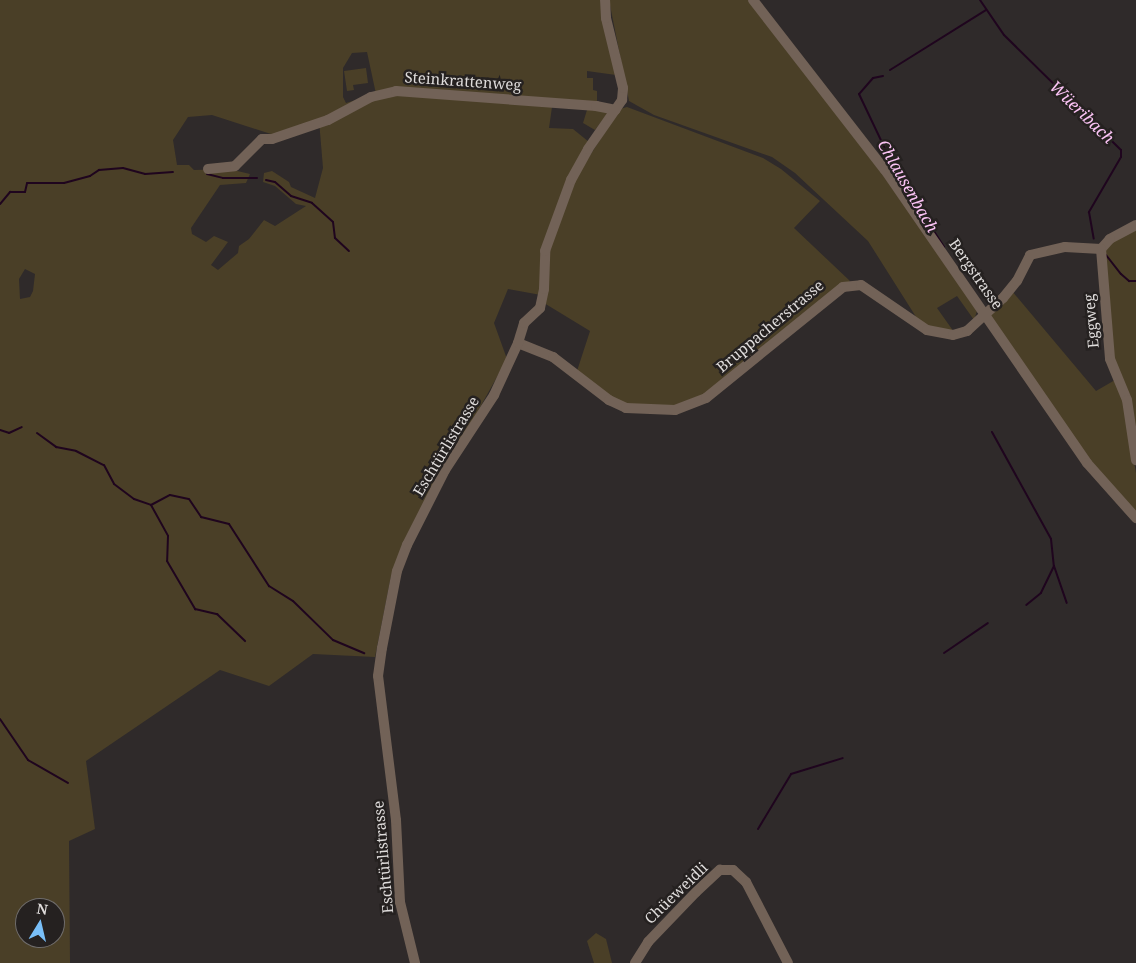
<!DOCTYPE html>
<html>
<head>
<meta charset="utf-8">
<style>
  body { margin:0 }
  #map { position:relative; width:1136px; height:963px; overflow:hidden; background:#2f2a2a; font-family:"Noto Serif",serif }
  div>[style] { position:absolute }
  [style*='--x'] { left:calc(var(--x)*1px); top:calc(var(--y)*1px); width:calc(var(--w)*1px); rotate:calc(var(--a)*1deg) }
  .green>* { inset:0; background:#4a3f27 }
  .stream>* { height:2px; margin:-1px; padding:0 1px; transform-origin:1px; border-radius:1px; background:#1f051e }
  .minor>* { height:10px; margin:-5px; padding:0 5px; transform-origin:5px; border-radius:5px; background:#726257 }
  span { translate:-50% -50%; white-space:nowrap; text-align:center; line-height:1.15; -webkit-text-stroke:5px #252120; paint-order:stroke }
  .street-label { font-size:15px; color:#dfdcdb }
  .water-label { font-size:16px; color:#fbc3f5; font-style:italic }
  .north { position:absolute; left:15px; top:898px; width:50px; height:50px; box-sizing:border-box; background:#252120; border:1px solid #6f6c6b; border-radius:50%; rotate:9deg; font-size:14px; font-weight:700; line-height:20px; text-align:center; color:#dfdcdb }
  .north::after { content:''; display:block; margin:auto; width:18px; height:22px; background:#79bff8; clip-path:polygon(50% 0,100% 100%,50% 72%,0 100%) }
</style>
</head>
<body>
<div id="map">
  <div class="green">
    <div style="clip-path:polygon(evenodd,0 0,603px 0,616px 75px,587px 71px,587px 78px,593px 78px,593px 90px,597px 91px,597px 103px,553px 100px,549px 128px,573px 129px,589px 142px,556px 219px,541px 295px,508px 289px,494px 323px,507px 359px,404px 543px,391px 576px,375px 657px,313px 654px,269px 686px,220px 670px,86px 761px,95px 829px,69px 841px,70px 963px,0 963px,0 0,367px 52px,376px 94px,346px 103px,343px 97px,343px 68px,352px 53px,367px 52px,0 0,212px 115px,274px 135px,319px 120px,323px 168px,315px 198px,291px 187px,289px 182px,272px 171px,264px 173px,263px 182px,275px 186px,296px 204px,306px 206px,275px 226px,264px 220px,249px 239px,239px 246px,238px 253px,218px 270px,211px 265px,228px 242px,214px 236px,206px 242px,192px 234px,191px 228px,220px 185px,246px 183px,250px 174px,229px 169px,194px 170px,189px 165px,177px 165px,173px 140px,188px 117px,212px 115px,0 0,25px 269px,35px 274px,33px 291px,30px 297px,20px 299px,19px 279px,25px 269px,0 0,25px 908px,55px 908px,55px 938px,25px 938px,25px 908px)"></div>
    <div style="clip-path:polygon(609px 0,749px 0,870px 156px,977px 311px,974px 320px,957px 296px,937px 308px,954px 332px,937px 331px,918px 320px,868px 241px,795px 173px,772px 157px,654px 115px,629px 101px)"></div>
    <div style="clip-path:polygon(366px 68px,368px 83px,353px 85px,354px 90px,347px 91px,344px 71px)"></div>
    <div style="clip-path:polygon(627px 107px,763px 158px,781px 169px,820px 201px,794px 228px,850px 281px,698px 399px,674px 407px,623px 405px,577px 371px,590px 331px,544px 303px,548px 254px,574px 180px,620px 109px)"></div>
    <div style="clip-path:polygon(595px 108px,608px 113px,595px 130px,583px 123px,587px 110px)"></div>
    <div style="clip-path:polygon(1136px 227px,1136px 436px,1113px 359px,1105px 250px,1117px 238px)"></div>
    <div style="clip-path:polygon(1012px 291px,1096px 391px,1115px 380px,1124px 402px,1136px 473px,1136px 513px,1094px 466px,989px 316px)"></div>
    <div style="clip-path:polygon(596px 933px,606px 939px,612px 963px,594px 963px,587px 941px)"></div>
  </div>
  <div class="stream">
    <div style="--x:980;--y:0;--w:42;--a:55.6"></div>
    <div style="--x:1004;--y:35;--w:164;--a:44.5"></div>
    <div style="--x:1121;--y:150;--w:7;--a:90"></div>
    <div style="--x:1121;--y:157;--w:64;--a:120.2"></div>
    <div style="--x:1089;--y:212;--w:27;--a:80"></div>
    <div style="--x:890;--y:70;--w:113;--a:-32"></div>
    <div style="--x:883;--y:76;--w:10;--a:169"></div>
    <div style="--x:873;--y:78;--w:21;--a:131"></div>
    <div style="--x:859;--y:94;--w:89;--a:64.6"></div>
    <div style="--x:897;--y:174;--w:87;--a:57.2"></div>
    <div style="--x:207;--y:174;--w:16;--a:14"></div>
    <div style="--x:223;--y:178;--w:34;--a:0"></div>
    <div style="--x:266;--y:180;--w:9;--a:13"></div>
    <div style="--x:275;--y:182;--w:21;--a:41"></div>
    <div style="--x:291;--y:196;--w:22;--a:18"></div>
    <div style="--x:312;--y:203;--w:28;--a:42"></div>
    <div style="--x:333;--y:222;--w:16;--a:83"></div>
    <div style="--x:335;--y:238;--w:19;--a:43"></div>
    <div style="--x:0;--y:204;--w:16;--a:-50"></div>
    <div style="--x:10;--y:192;--w:15;--a:0"></div>
    <div style="--x:25;--y:192;--w:9;--a:-77"></div>
    <div style="--x:27;--y:183;--w:37;--a:0"></div>
    <div style="--x:64;--y:183;--w:27;--a:-15"></div>
    <div style="--x:90;--y:176;--w:11;--a:-34"></div>
    <div style="--x:99;--y:170;--w:24;--a:-5"></div>
    <div style="--x:123;--y:168;--w:23;--a:15"></div>
    <div style="--x:145;--y:174;--w:28;--a:-4"></div>
    <div style="--x:1106;--y:255;--w:24;--a:52"></div>
    <div style="--x:1121;--y:274;--w:11;--a:41"></div>
    <div style="--x:1129;--y:281;--w:7;--a:0"></div>
    <div style="--x:0;--y:430;--w:9;--a:18"></div>
    <div style="--x:9;--y:433;--w:14;--a:-25"></div>
    <div style="--x:992;--y:432;--w:122;--a:61.1"></div>
    <div style="--x:1051;--y:539;--w:27;--a:84"></div>
    <div style="--x:1054;--y:566;--w:30;--a:116"></div>
    <div style="--x:1041;--y:593;--w:19;--a:141"></div>
    <div style="--x:37;--y:433;--w:24;--a:36"></div>
    <div style="--x:56;--y:447;--w:20;--a:11"></div>
    <div style="--x:76;--y:451;--w:31;--a:27"></div>
    <div style="--x:104;--y:465;--w:21;--a:62"></div>
    <div style="--x:114;--y:484;--w:25;--a:37"></div>
    <div style="--x:134;--y:499;--w:18;--a:19"></div>
    <div style="--x:151;--y:505;--w:21;--a:-28"></div>
    <div style="--x:170;--y:495;--w:19;--a:12"></div>
    <div style="--x:189;--y:499;--w:22;--a:56"></div>
    <div style="--x:201;--y:517;--w:29;--a:14"></div>
    <div style="--x:229;--y:524;--w:74;--a:57.2"></div>
    <div style="--x:269;--y:586;--w:28;--a:32"></div>
    <div style="--x:293;--y:601;--w:56;--a:44.3"></div>
    <div style="--x:333;--y:640;--w:34;--a:23"></div>
    <div style="--x:151;--y:505;--w:35;--a:61"></div>
    <div style="--x:168;--y:536;--w:25;--a:92"></div>
    <div style="--x:167;--y:561;--w:56;--a:59.7"></div>
    <div style="--x:195;--y:609;--w:23;--a:13"></div>
    <div style="--x:217;--y:614;--w:39;--a:44"></div>
    <div style="--x:1054;--y:566;--w:39;--a:71"></div>
    <div style="--x:944;--y:653;--w:53;--a:-34.3"></div>
    <div style="--x:0;--y:719;--w:50;--a:55.7"></div>
    <div style="--x:28;--y:760;--w:46;--a:29.9"></div>
    <div style="--x:758;--y:829;--w:64;--a:-59"></div>
    <div style="--x:791;--y:774;--w:54;--a:-17.1"></div>
  </div>
  <div class="minor">
    <div style="--x:753;--y:0;--w:215;--a:52.2"></div>
    <div style="--x:885;--y:170;--w:356;--a:55.4"></div>
    <div style="--x:1087;--y:463;--w:74;--a:48.3"></div>
    <div style="--x:208;--y:169;--w:27;--a:-6"></div>
    <div style="--x:235;--y:166;--w:38;--a:-45"></div>
    <div style="--x:262;--y:139;--w:10;--a:0"></div>
    <div style="--x:272;--y:139;--w:59;--a:-18.7"></div>
    <div style="--x:328;--y:120;--w:49;--a:-28.1"></div>
    <div style="--x:371;--y:97;--w:26;--a:-13"></div>
    <div style="--x:396;--y:91;--w:201;--a:4.3"></div>
    <div style="--x:596;--y:106;--w:20;--a:11"></div>
    <div style="--x:1136;--y:225;--w:30;--a:152"></div>
    <div style="--x:1110;--y:239;--w:13;--a:132"></div>
    <div style="--x:1101;--y:249;--w:110;--a:85.3"></div>
    <div style="--x:1110;--y:359;--w:44;--a:67.5"></div>
    <div style="--x:1127;--y:400;--w:61;--a:81.5"></div>
    <div style="--x:518;--y:343;--w:38;--a:22"></div>
    <div style="--x:553;--y:357;--w:71;--a:37.5"></div>
    <div style="--x:609;--y:400;--w:19;--a:25"></div>
    <div style="--x:626;--y:408;--w:49;--a:2.3"></div>
    <div style="--x:675;--y:410;--w:33;--a:-21"></div>
    <div style="--x:706;--y:398;--w:176;--a:-39"></div>
    <div style="--x:843;--y:287;--w:18;--a:-6"></div>
    <div style="--x:861;--y:285;--w:80;--a:34.3"></div>
    <div style="--x:927;--y:330;--w:26;--a:11"></div>
    <div style="--x:953;--y:335;--w:15;--a:-16"></div>
    <div style="--x:967;--y:331;--w:49;--a:-42.5"></div>
    <div style="--x:1003;--y:298;--w:22;--a:-51"></div>
    <div style="--x:1017;--y:281;--w:29;--a:-63"></div>
    <div style="--x:1030;--y:255;--w:36;--a:-13"></div>
    <div style="--x:1065;--y:247;--w:36;--a:3"></div>
    <div style="--x:415;--y:963;--w:63;--a:-103.8"></div>
    <div style="--x:400;--y:902;--w:82;--a:-92.8"></div>
    <div style="--x:396;--y:820;--w:145;--a:-97.1"></div>
    <div style="--x:378;--y:676;--w:28;--a:-82"></div>
    <div style="--x:382;--y:648;--w:78;--a:-79"></div>
    <div style="--x:397;--y:571;--w:28;--a:-69"></div>
    <div style="--x:407;--y:545;--w:84;--a:-63.1"></div>
    <div style="--x:445;--y:470;--w:90;--a:-56.8"></div>
    <div style="--x:494;--y:395;--w:57;--a:-65.2"></div>
    <div style="--x:518;--y:343;--w:21;--a:-73"></div>
    <div style="--x:524;--y:323;--w:22;--a:-43"></div>
    <div style="--x:540;--y:308;--w:19;--a:-78"></div>
    <div style="--x:544;--y:289;--w:38;--a:-88"></div>
    <div style="--x:545;--y:251;--w:76;--a:-69.9"></div>
    <div style="--x:571;--y:180;--w:35;--a:-61"></div>
    <div style="--x:588;--y:149;--w:60;--a:-55.2"></div>
    <div style="--x:622;--y:100;--w:12;--a:-85"></div>
    <div style="--x:623;--y:88;--w:72;--a:-103.7"></div>
    <div style="--x:606;--y:18;--w:18;--a:-93"></div>
    <div style="--x:635;--y:963;--w:25;--a:-58"></div>
    <div style="--x:648;--y:942;--w:69;--a:-46.2"></div>
    <div style="--x:696;--y:892;--w:33;--a:-43"></div>
    <div style="--x:720;--y:870;--w:13;--a:0"></div>
    <div style="--x:733;--y:870;--w:18;--a:43"></div>
    <div style="--x:746;--y:882;--w:91;--a:62.6"></div>
  </div>
  <div class="street-label">
    <span style="left:463px;top:81px;rotate:4deg">Steinkrattenweg</span>
    <span style="left:976px;top:274px;rotate:55deg">Bergstrasse</span>
    <span style="left:1091px;top:321px;rotate:-95deg">Eggweg</span>
    <span style="left:770px;top:326px;rotate:-40deg">Bruppacherstrasse</span>
    <span style="left:446px;top:446px;rotate:-59deg">Eschtürlistrasse</span>
    <span style="left:383px;top:857px;rotate:-95deg">Eschtürlistrasse</span>
    <span style="left:676px;top:893px;rotate:-44deg">Chüeweidli</span>
  </div>
  <div class="water-label">
    <span style="left:1082px;top:112px;rotate:44deg">Wüeribach</span>
    <span style="left:908px;top:186px;rotate:60deg">Chlausenbach</span>
  </div>
  <div class="north">N</div>
</div>
</body>
</html>
